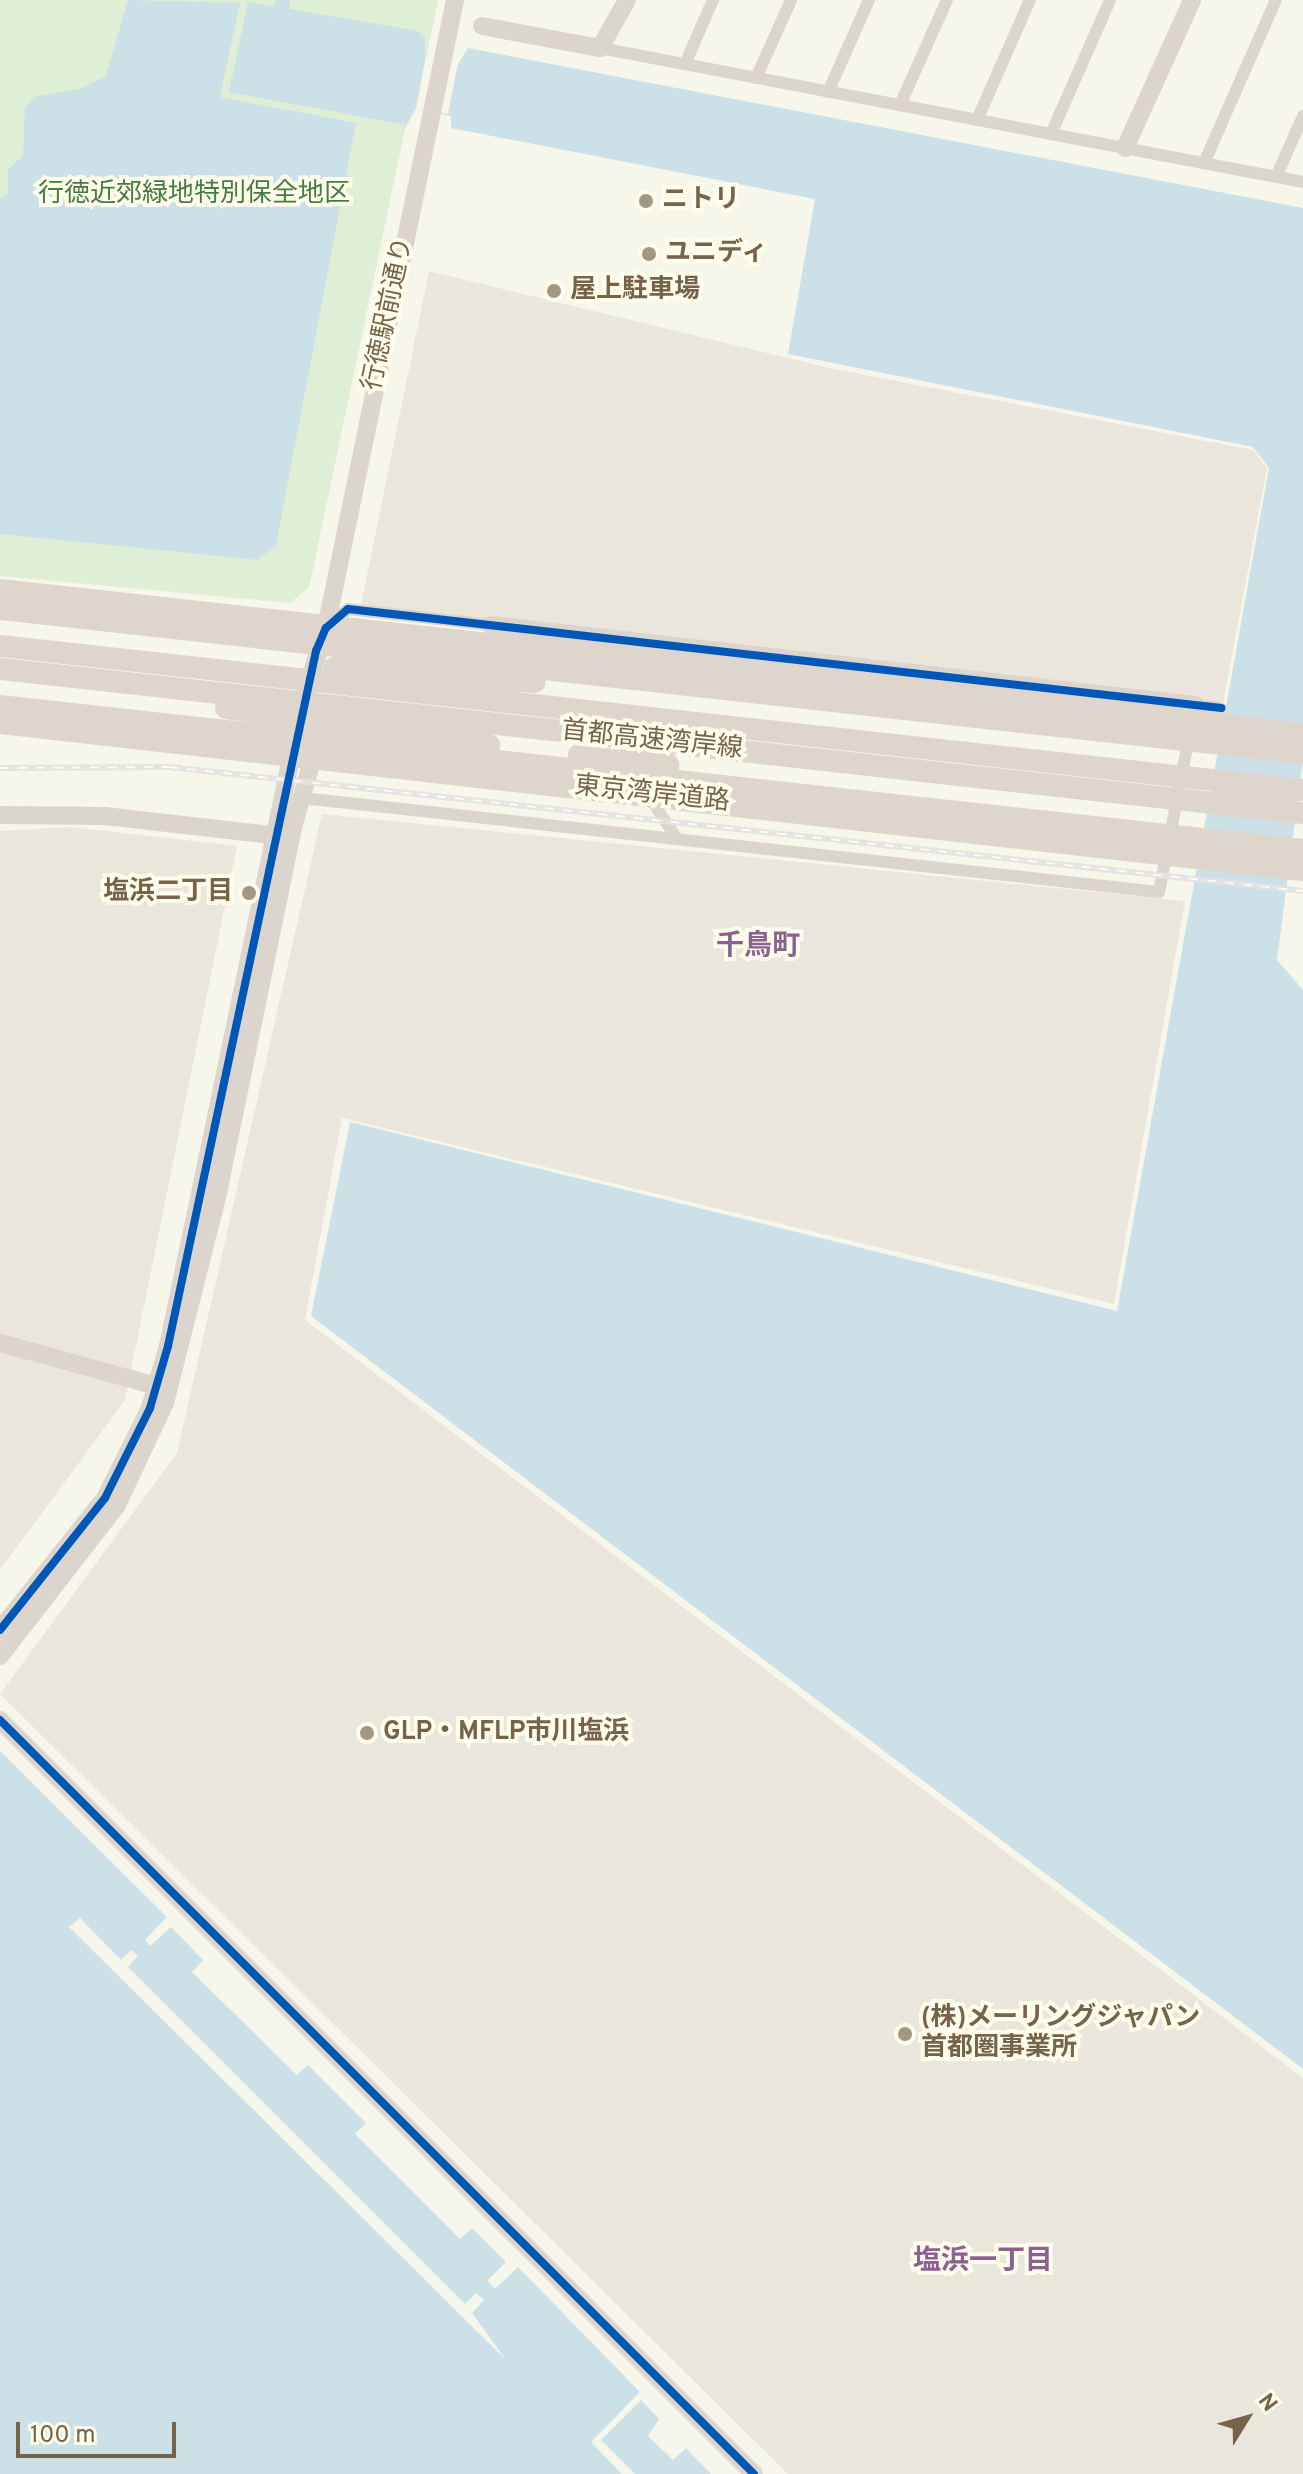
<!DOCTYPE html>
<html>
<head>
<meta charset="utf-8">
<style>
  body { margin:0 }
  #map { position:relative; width:1303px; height:2474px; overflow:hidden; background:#f7f6eb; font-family:Overpass,"Noto Sans JP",sans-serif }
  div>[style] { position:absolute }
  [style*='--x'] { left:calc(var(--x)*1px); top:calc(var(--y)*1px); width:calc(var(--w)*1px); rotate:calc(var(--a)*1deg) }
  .industrial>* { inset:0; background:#eae6db }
  .green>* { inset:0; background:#deefd5 }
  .water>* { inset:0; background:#cce0e8 }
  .pier>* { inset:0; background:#f7f6eb }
  .street>* { height:12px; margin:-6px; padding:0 6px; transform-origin:6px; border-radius:6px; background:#dbd5cd }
  .secondary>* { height:18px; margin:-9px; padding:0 9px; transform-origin:9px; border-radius:9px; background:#dbd5cd }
  .highway>* { height:22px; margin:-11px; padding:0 11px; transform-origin:11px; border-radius:11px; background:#ded6cd }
  .rail>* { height:6px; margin-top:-3px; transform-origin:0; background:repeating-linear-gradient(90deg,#fffceb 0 9px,#e5e2e4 0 18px); box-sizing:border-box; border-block:2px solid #e5e2e4 }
  .cycleway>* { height:8px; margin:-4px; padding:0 4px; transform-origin:4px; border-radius:4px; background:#0057b8 }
  .dots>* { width:22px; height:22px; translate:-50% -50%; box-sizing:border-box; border:4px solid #fffceb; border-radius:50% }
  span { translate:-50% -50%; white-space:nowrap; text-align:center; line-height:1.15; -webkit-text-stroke:8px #fffceb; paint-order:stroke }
  .park-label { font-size:26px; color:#457c42 }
  .poi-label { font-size:26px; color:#766349; font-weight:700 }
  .left { translate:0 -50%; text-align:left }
  .right { translate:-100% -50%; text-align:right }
  .street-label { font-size:26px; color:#766349 }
  .neighbourhood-label { font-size:28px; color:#8c6192; font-weight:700 }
  .north { position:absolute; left:1207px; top:2378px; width:80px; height:80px; -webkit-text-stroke:6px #fffceb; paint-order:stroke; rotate:53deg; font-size:22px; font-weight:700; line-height:32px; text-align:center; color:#766349 }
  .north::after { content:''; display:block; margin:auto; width:28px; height:36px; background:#766349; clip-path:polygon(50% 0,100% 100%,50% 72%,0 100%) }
  .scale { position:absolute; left:16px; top:2422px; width:160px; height:36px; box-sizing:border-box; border:4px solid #766349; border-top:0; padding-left:10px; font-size:24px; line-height:28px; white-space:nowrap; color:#766349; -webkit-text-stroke:6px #fffceb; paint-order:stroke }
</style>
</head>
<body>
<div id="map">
  <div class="industrial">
    <div style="clip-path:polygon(429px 271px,829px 368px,1253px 450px,1267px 468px,1223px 704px,361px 605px)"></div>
    <div style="clip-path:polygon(322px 814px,1185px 901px,1114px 1304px,342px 1118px,305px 1320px,1303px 2078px,1303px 2474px,788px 2474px,0 1694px,177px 1453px)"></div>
    <div style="clip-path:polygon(70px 827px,237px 846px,125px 1400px,0 1570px,0 831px)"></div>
  </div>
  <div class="green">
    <div style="clip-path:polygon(0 0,438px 0,416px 108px,405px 129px,312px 574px,309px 587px,290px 603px,0 576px)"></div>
  </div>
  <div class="water">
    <div style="clip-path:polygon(128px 0,240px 3px,220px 97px,356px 123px,276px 545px,258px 560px,0 534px,0 198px,8px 193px,8px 169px,23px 156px,25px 107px,37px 96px,80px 89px,106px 76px)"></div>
    <div style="clip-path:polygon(275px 0,290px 0,289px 9px,418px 31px,425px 38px,425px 57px,458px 64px,468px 48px,1303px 208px,1303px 761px,1277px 960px,1303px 990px,1303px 2069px,311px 1316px,350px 1122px,1117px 1311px,1269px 468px,1253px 447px,788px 354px,815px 199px,451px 128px,451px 116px,416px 108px,406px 125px,229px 92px,248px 2px,274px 7px)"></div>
    <div style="clip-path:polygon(0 1751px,167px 1917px,145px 1940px,150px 1946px,171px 1927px,203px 1960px,192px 1972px,297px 2075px,308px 2065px,366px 2123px,355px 2134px,460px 2239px,472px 2228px,506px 2262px,487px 2281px,495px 2289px,518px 2267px,640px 2392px,591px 2442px,622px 2474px,0 2474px)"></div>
    <div style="clip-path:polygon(641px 2400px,659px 2419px,648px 2436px,673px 2460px,686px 2448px,711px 2474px,635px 2474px,601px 2440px)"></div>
  </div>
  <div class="pier">
    <div style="clip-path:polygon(426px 56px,458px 63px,448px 114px,416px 108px)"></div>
    <div style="clip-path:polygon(80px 1918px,121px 1960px,131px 1950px,138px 1956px,128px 1967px,465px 2304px,476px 2293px,484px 2300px,472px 2313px,506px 2360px,69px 1927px)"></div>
  </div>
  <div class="street">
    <div style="--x:600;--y:48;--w:716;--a:10.79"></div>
    <div style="--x:685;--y:64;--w:70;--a:-66.4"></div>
    <div style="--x:756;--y:78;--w:85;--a:-65.8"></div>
    <div style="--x:828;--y:92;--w:101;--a:-66"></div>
    <div style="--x:900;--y:105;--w:115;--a:-65.9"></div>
    <div style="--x:977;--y:120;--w:131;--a:-66.2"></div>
    <div style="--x:1051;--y:134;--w:146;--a:-66.2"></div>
    <div style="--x:1204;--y:163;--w:178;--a:-66.2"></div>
    <div style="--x:1276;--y:177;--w:67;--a:-66.1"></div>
    <div style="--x:329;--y:626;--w:25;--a:-42"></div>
    <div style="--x:348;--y:609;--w:144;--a:6.4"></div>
    <div style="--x:1194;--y:711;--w:6;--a:-81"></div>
    <div style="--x:1195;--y:705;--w:26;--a:7"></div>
    <div style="--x:648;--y:795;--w:53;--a:56.6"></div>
    <div style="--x:302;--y:798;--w:862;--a:6.26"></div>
    <div style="--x:1159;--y:892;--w:158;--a:-79"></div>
  </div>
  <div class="secondary">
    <div style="--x:482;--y:26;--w:120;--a:10.6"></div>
    <div style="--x:600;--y:48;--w:55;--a:-60.6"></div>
    <div style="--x:1125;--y:148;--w:162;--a:-65.6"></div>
    <div style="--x:491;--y:625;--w:709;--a:6.48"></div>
    <div style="--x:306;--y:691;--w:66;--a:-72.4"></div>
    <div style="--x:326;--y:628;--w:641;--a:-78.39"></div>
    <div style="--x:0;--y:815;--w:105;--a:0.5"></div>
    <div style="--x:105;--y:816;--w:169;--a:6.5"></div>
    <div style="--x:0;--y:1343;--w:173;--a:15.4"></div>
    <div style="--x:0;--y:1630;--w:169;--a:-51.5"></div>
    <div style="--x:105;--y:1498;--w:101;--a:-63.4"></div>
    <div style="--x:150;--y:1408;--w:65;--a:-73.8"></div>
    <div style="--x:168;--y:1346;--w:615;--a:-78.18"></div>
    <div style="--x:0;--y:1656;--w:191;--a:-52.2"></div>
    <div style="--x:117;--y:1505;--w:113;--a:-64.8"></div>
    <div style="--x:165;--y:1403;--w:217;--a:-75.8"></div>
    <div style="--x:218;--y:1193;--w:377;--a:-78.4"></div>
    <div style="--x:294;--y:824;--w:80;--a:-74.1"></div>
    <div style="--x:0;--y:1720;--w:1066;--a:45"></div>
  </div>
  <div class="highway">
    <div style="--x:0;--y:590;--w:1311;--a:6.31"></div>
    <div style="--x:0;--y:609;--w:1311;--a:6.31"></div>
    <div style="--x:0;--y:646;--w:1311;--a:6.31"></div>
    <div style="--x:334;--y:668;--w:201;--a:4"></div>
    <div style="--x:0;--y:669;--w:1311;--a:6.31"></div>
    <div style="--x:0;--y:706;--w:1311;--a:6.31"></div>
    <div style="--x:226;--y:708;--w:266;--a:8"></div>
    <div style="--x:0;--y:723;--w:1311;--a:6.44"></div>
    <div style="--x:579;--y:755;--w:90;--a:6.4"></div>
  </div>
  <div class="rail">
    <div style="--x:0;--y:768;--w:169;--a:-0.3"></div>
    <div style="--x:169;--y:767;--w:1141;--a:6.24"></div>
  </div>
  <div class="cycleway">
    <div style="--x:0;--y:1630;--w:169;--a:-51.5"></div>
    <div style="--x:105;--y:1498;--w:101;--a:-63.4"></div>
    <div style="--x:150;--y:1408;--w:65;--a:-73.8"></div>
    <div style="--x:168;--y:1346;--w:711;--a:-77.98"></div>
    <div style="--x:316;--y:651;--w:25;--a:-67"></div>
    <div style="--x:326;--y:628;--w:29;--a:-41"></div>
    <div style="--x:348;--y:609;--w:879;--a:6.47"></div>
    <div style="--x:0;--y:1720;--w:1066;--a:45"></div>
  </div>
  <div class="dots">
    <div style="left:646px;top:201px;background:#a39682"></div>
    <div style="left:649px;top:254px;background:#a39682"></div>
    <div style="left:554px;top:291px;background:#a39682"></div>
    <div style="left:249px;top:893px;background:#a39682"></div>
    <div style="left:367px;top:1733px;background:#a39682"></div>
    <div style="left:905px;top:2034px;background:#a39682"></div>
  </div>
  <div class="park-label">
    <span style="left:194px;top:195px">行徳近郊緑地特別保全地区</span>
  </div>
  <div class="poi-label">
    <span class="left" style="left:662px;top:201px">ニトリ</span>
    <span class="left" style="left:665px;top:254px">ユニディ</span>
    <span class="left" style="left:570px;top:291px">屋上駐車場</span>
    <span class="right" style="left:233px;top:893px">塩浜二丁目</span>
    <span class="left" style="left:383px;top:1733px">GLP・MFLP市川塩浜</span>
    <span class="left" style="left:921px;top:2034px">(株)メーリングジャパン<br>首都圏事業所</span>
  </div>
  <div class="street-label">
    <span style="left:389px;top:314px;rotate:-78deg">行徳駅前通り</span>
    <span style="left:652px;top:741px;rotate:6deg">首都高速湾岸線</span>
    <span style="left:652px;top:795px;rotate:6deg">東京湾岸道路</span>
  </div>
  <div class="neighbourhood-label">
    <span style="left:758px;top:947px">千鳥町</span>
    <span style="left:983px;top:2262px">塩浜一丁目</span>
  </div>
  <div class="north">N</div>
  <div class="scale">100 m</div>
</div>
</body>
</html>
